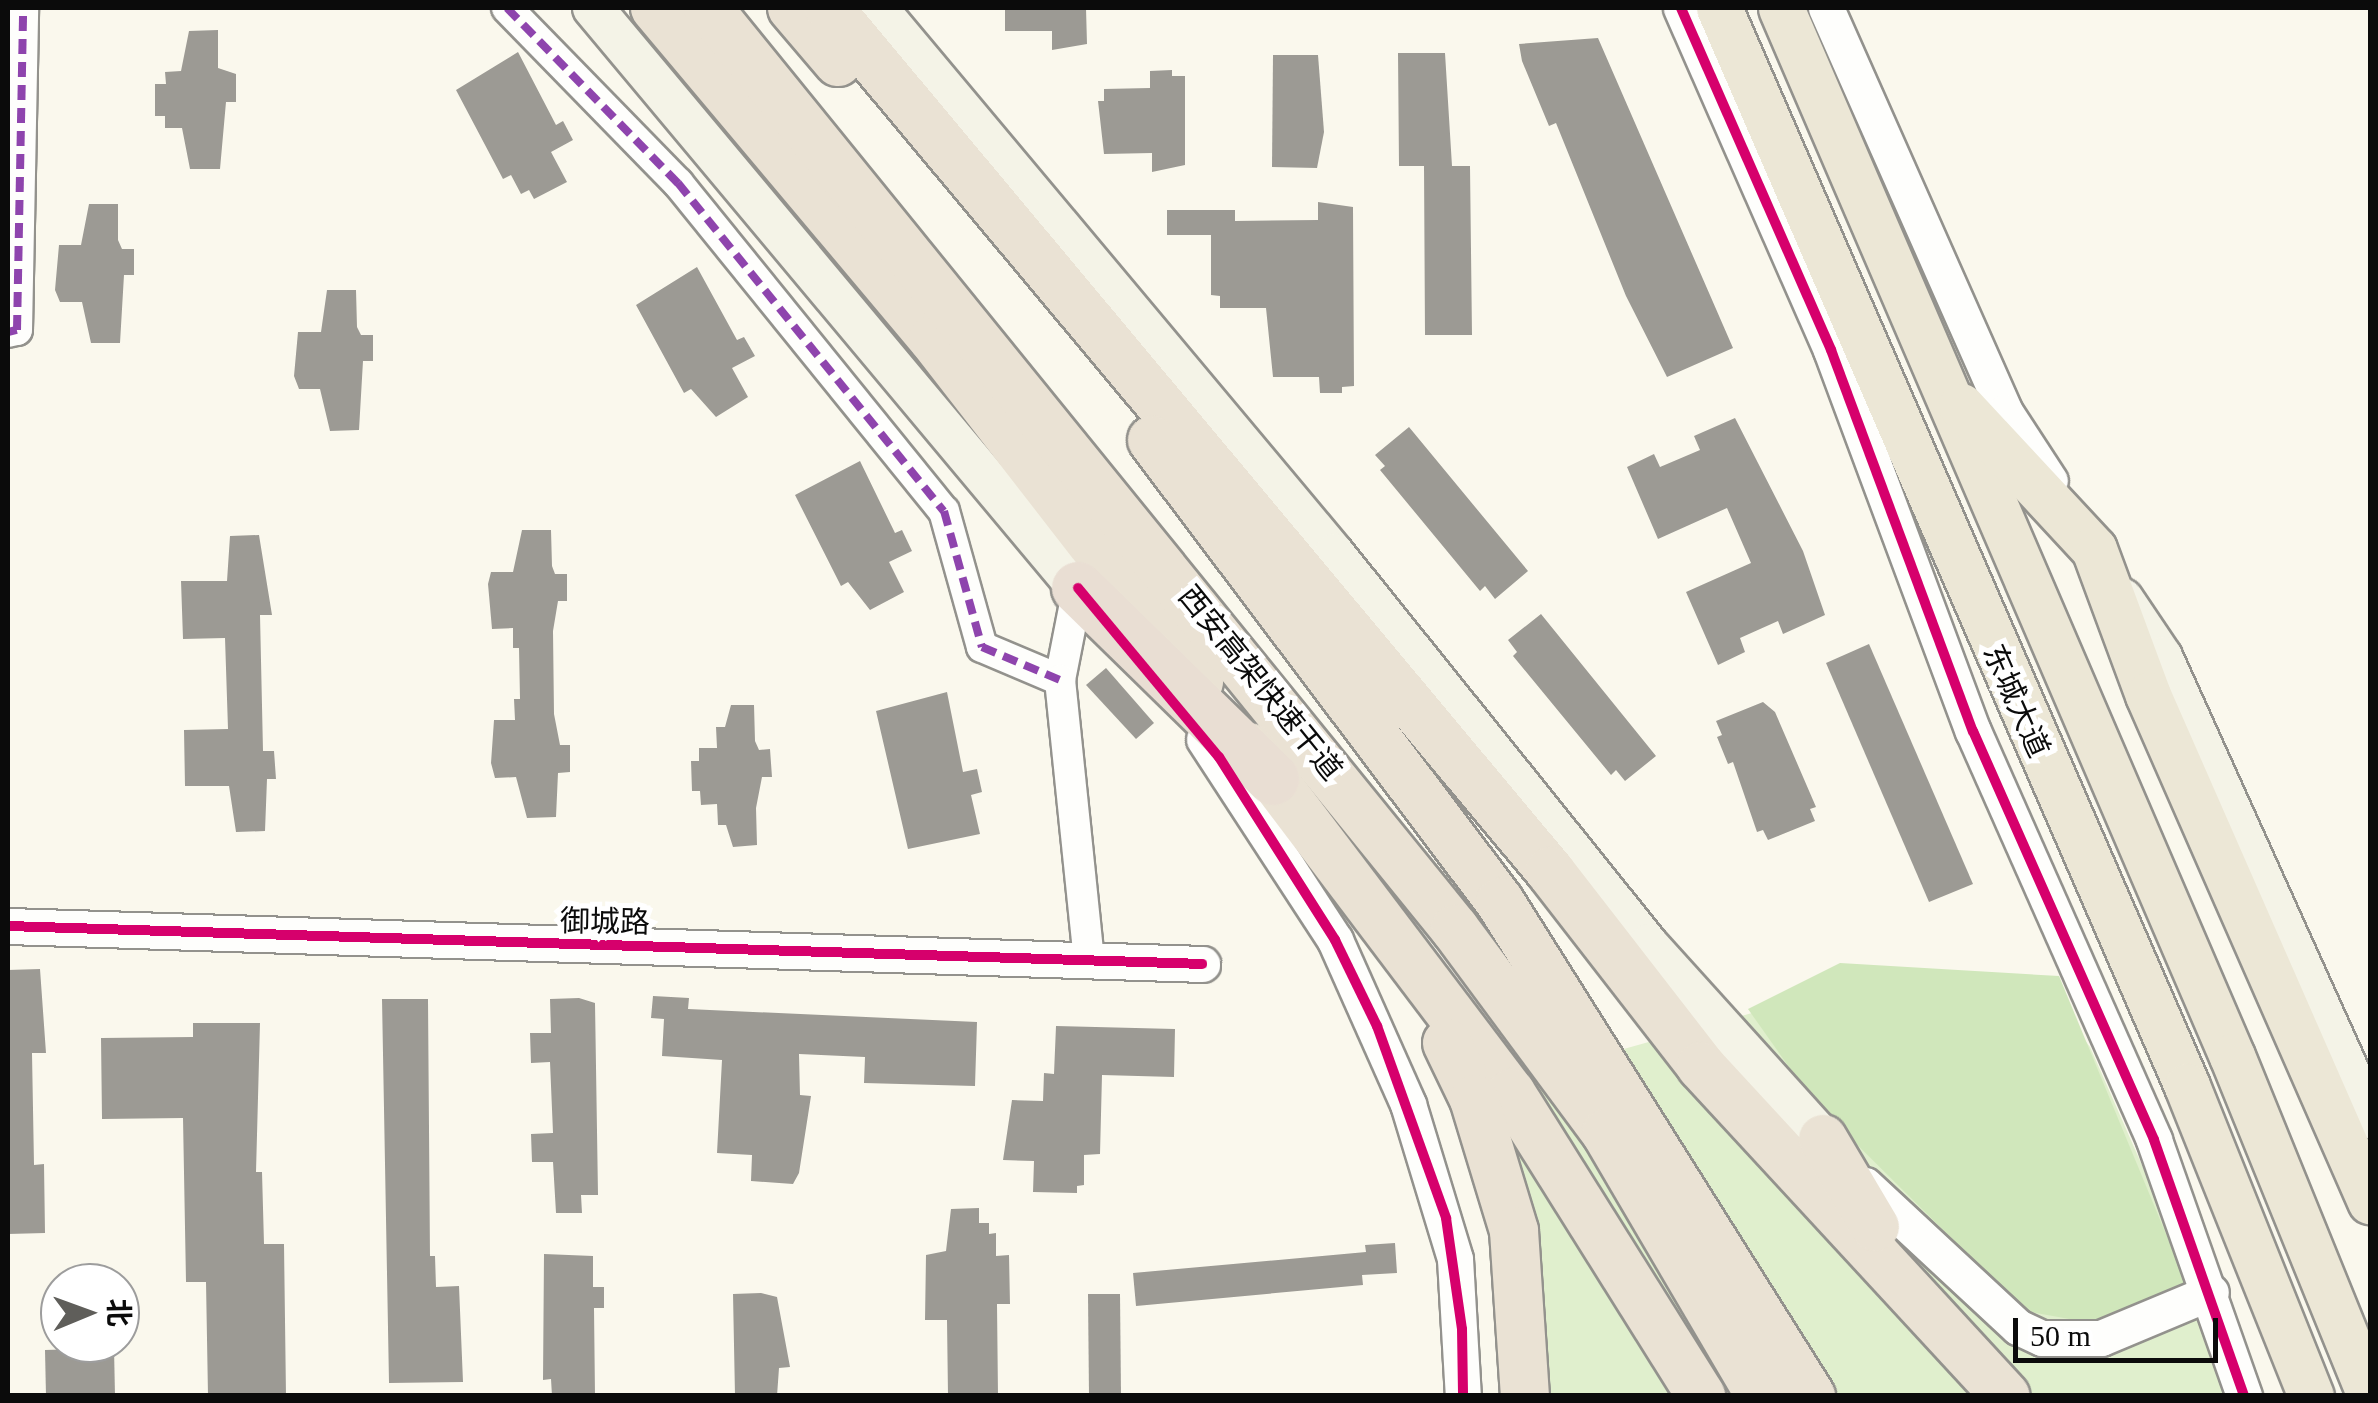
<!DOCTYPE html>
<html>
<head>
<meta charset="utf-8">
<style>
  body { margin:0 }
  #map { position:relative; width:2378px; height:1403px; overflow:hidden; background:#faf8ed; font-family:"Times New Roman","Noto Sans SC",serif }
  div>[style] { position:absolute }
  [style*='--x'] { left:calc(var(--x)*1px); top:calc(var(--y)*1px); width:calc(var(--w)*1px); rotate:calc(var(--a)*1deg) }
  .green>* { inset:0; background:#e0efcd }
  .forest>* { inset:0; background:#d0e7bb }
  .building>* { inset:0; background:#9c9a94 }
  .roads { filter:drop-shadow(2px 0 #93928d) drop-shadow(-2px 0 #93928d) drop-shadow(0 2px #93928d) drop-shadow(0 -2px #93928d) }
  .minor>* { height:30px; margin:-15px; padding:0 15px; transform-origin:15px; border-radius:15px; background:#fefefc }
  .tertiary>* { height:35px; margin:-17.5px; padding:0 17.5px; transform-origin:17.5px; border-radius:17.5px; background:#fefefc }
  .secondary>* { height:40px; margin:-20px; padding:0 20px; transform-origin:20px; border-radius:20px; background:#f4f3e7 }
  .primary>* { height:45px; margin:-22.5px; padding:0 22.5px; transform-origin:22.5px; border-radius:22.5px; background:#ece7d6 }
  .trunk>* { height:48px; margin:-24px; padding:0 24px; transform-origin:24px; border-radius:24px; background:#eae2d4 }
  .motorway>* { height:52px; margin:-26px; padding:0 26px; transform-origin:26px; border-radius:26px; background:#e9ded3 }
  .quiet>* { height:8px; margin-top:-4px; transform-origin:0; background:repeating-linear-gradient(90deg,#8e44ad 0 15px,transparent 0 23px) }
  .cycleway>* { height:10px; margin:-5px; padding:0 5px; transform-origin:5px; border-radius:5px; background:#d6006c }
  span { translate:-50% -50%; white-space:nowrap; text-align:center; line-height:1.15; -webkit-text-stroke:10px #fff; paint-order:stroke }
  .street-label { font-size:30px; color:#0b0b0b }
  .frame { position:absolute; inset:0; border:10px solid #0b0b0b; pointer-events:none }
  .north { position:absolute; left:40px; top:1263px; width:100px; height:100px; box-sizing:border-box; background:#fff; border:2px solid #9d9d9d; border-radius:50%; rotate:89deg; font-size:28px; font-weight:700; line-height:40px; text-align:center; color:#0b0b0b }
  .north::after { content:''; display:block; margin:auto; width:35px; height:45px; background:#5f5e5a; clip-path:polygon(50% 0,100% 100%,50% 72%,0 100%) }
  .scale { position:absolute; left:2013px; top:1318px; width:205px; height:45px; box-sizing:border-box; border:5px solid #0b0b0b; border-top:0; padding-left:12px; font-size:30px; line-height:35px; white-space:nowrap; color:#0b0b0b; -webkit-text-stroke:8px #fff; paint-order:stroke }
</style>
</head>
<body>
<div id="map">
  <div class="green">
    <div style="clip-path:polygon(2058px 1004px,2090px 1047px,2243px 1395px,1525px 1395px,1492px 1086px,1752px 1013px)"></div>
  </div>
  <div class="forest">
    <div style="clip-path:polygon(1840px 963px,2059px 976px,2190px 1292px,2108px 1326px,2025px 1311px,1813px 1101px,1748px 1009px)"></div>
  </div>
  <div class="building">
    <div style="clip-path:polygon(1005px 8px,1086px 8px,1087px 44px,1052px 50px,1052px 31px,1005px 31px)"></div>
    <div style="clip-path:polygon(218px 30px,218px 68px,236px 74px,236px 102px,226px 102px,220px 169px,190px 169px,182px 128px,165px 128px,165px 116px,155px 116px,155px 84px,166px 84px,165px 72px,181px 71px,189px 31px)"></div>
    <div style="clip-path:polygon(1598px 38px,1733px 348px,1667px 377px,1626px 296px,1556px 123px,1549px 126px,1522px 61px,1519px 44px)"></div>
    <div style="clip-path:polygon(518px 52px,556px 125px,563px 121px,573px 140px,551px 152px,567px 182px,534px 199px,529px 190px,521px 194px,511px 175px,503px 179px,456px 90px)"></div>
    <div style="clip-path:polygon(1398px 53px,1445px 53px,1452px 166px,1470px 166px,1472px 335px,1425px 335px,1424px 166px,1399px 166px)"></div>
    <div style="clip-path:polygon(1273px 55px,1318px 55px,1324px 132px,1317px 168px,1272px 167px)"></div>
    <div style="clip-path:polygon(1172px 70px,1172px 76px,1185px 76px,1185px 165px,1152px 172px,1152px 153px,1104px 154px,1098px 101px,1104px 101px,1104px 89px,1150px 88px,1150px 71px)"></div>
    <div style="clip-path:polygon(1318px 202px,1353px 207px,1354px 386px,1342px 387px,1342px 393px,1320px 393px,1319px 377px,1273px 377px,1266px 308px,1220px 308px,1220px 296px,1211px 295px,1211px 235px,1167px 235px,1167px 210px,1235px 210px,1235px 221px,1318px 220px)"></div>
    <div style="clip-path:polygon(89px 204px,118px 204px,118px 240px,122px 249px,134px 249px,134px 275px,124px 275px,120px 343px,91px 343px,82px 302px,60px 302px,55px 290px,59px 245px,81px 245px)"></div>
    <div style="clip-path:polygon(697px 267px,737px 340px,744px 337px,755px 356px,732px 368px,748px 397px,716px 417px,691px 389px,684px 393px,636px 305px)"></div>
    <div style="clip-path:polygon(327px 290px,356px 290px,357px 327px,361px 335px,373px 335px,373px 361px,363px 361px,359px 430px,330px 431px,320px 389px,299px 389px,294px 376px,298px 332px,321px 332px)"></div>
    <div style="clip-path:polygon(1735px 418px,1803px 551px,1825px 615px,1783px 634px,1778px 621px,1740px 638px,1745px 652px,1718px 665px,1686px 592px,1751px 563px,1727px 508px,1658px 539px,1627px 467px,1654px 454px,1660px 467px,1700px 450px,1694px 436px)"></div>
    <div style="clip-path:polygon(1409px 427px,1528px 571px,1495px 599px,1485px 586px,1480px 591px,1380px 470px,1385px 466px,1375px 455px)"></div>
    <div style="clip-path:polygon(860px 461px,895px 533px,902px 530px,912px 551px,889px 562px,904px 592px,870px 610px,848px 582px,841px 586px,795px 495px)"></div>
    <div style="clip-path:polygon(522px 530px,551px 530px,552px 566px,555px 574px,567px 574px,567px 601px,558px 601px,553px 631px,554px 714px,560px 745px,570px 745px,570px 772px,558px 773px,556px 817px,527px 818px,516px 777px,495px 778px,491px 763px,494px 720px,515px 720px,514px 699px,520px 699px,519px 648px,513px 648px,513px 628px,492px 629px,488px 584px,491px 572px,513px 572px)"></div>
    <div style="clip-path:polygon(259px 535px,272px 615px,260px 615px,263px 751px,274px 751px,276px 779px,267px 779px,265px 831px,236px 832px,229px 786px,185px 786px,184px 730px,228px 729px,225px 638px,183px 639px,181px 581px,227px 581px,230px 536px)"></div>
    <div style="clip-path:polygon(1541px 614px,1656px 756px,1625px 781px,1616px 770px,1611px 775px,1513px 656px,1517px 652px,1508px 640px)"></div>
    <div style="clip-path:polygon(1869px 644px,1973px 884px,1929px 902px,1826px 663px)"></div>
    <div style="clip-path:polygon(1106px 668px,1154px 723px,1136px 739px,1086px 685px)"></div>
    <div style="clip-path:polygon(947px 692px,963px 772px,977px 769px,982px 792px,971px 795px,980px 834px,908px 849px,876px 711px)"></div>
    <div style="clip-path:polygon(1763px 702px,1775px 712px,1816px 807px,1810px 809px,1815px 821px,1768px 840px,1763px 830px,1757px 832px,1733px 762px,1728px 764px,1717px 737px,1722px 735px,1716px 721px)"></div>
    <div style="clip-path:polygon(731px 705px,754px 705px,755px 741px,759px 750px,770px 749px,772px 777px,762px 777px,756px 808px,757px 845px,733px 847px,726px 825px,718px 825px,717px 804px,701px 805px,700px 791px,692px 791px,691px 761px,699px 761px,699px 748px,717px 748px,716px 727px,725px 727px)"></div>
    <div style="clip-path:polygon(40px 969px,46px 1053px,32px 1053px,34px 1165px,44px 1164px,45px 1233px,8px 1234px,8px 970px)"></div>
    <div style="clip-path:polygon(653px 996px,689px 998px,688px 1009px,977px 1022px,975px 1086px,864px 1083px,865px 1057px,799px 1054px,800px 1095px,811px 1096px,799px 1173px,793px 1184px,751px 1181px,752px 1155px,717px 1153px,722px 1060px,662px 1056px,664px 1019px,651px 1018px)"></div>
    <div style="clip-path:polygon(579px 998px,595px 1003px,598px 1195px,581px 1195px,582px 1213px,556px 1213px,553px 1162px,532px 1162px,531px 1134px,553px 1133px,550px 1062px,531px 1063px,530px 1033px,551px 1033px,550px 999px)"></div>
    <div style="clip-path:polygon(382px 999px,428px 999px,430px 1256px,435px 1256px,436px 1287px,459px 1286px,463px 1382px,389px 1383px)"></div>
    <div style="clip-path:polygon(193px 1023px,260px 1023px,256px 1172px,262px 1172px,264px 1244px,284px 1244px,286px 1396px,208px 1396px,206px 1282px,186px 1282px,183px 1118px,102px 1119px,101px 1038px,193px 1037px)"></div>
    <div style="clip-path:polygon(1056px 1026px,1175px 1029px,1174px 1077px,1102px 1075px,1100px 1154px,1084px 1155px,1084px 1185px,1077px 1186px,1077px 1193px,1033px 1192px,1034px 1161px,1003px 1160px,1012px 1100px,1043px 1101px,1044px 1073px,1054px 1074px)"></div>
    <div style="clip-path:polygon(979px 1208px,979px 1223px,989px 1223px,989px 1234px,996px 1233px,996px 1256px,1009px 1255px,1010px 1304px,997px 1304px,998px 1396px,948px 1396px,947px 1320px,925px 1320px,926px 1255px,946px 1251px,951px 1209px)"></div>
    <div style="clip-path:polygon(1395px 1243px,1397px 1273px,1362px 1275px,1363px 1285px,1136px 1306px,1133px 1273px,1366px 1252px,1365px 1245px)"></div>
    <div style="clip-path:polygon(544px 1254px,593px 1256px,593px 1287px,604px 1287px,604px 1308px,594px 1308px,595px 1396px,552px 1396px,551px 1379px,543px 1380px)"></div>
    <div style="clip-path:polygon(761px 1293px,777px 1297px,790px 1367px,779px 1368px,777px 1396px,735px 1396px,733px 1294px)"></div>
    <div style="clip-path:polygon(1088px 1294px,1120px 1294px,1121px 1396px,1089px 1396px)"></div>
    <div style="clip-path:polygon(114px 1348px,115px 1396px,46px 1396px,45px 1350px)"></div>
  </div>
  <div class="roads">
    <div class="minor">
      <div style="--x:507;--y:8;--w:245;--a:45.7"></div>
      <div style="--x:678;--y:183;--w:422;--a:51"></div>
      <div style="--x:944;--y:511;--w:141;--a:74.4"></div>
      <div style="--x:982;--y:647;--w:85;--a:22.9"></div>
      <div style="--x:8;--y:332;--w:9;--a:-13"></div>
      <div style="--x:17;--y:330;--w:322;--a:-88.9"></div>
      <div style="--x:1078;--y:588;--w:94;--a:101.1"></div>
      <div style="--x:1060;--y:680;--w:281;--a:84.1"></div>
    </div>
    <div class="tertiary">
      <div style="--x:1681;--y:8;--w:373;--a:66.3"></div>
      <div style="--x:1831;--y:350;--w:407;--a:69.6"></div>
      <div style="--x:1973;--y:731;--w:447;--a:66.1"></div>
      <div style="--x:2154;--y:1140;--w:271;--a:70.6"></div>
      <div style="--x:1826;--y:8;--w:442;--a:66.1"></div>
      <div style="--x:2005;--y:412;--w:82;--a:56.9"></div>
      <div style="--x:1204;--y:739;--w:240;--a:56.9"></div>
      <div style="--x:1335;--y:940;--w:180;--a:66"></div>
      <div style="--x:1408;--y:1104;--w:162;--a:73.1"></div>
      <div style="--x:1455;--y:1259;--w:137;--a:86.7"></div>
      <div style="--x:8;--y:926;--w:1195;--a:1.82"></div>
      <div style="--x:1865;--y:1185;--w:209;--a:42.9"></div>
      <div style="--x:2018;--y:1327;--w:26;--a:25"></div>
      <div style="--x:2042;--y:1338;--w:59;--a:0"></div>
      <div style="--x:2101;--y:1338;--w:119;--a:-22.7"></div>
    </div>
    <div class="secondary">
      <div style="--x:593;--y:8;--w:756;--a:50.1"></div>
      <div style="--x:877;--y:8;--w:712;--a:50.07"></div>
      <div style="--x:1334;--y:554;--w:501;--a:51.23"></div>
      <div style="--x:1648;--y:945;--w:261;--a:47.9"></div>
      <div style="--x:2123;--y:599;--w:70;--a:56.1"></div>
      <div style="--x:2162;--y:657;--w:506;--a:65.72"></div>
    </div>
    <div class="primary">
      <div style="--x:1719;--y:8;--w:1175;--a:66.53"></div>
      <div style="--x:2187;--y:1086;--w:334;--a:68.2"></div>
      <div style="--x:1781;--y:8;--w:1141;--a:66.72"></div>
      <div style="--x:2232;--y:1056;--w:367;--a:67.9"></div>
      <div style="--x:1961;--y:406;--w:195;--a:47.1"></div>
      <div style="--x:2094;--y:549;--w:156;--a:69.7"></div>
      <div style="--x:2148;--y:695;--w:553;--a:66.31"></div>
    </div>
    <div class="trunk">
      <div style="--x:655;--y:8;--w:432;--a:50"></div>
      <div style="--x:933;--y:339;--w:434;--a:52.2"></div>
      <div style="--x:708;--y:8;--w:1186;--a:50.96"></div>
      <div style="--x:1455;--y:929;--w:254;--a:53.5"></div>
      <div style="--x:1606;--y:1133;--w:305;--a:59.6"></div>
      <div style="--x:792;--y:8;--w:71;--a:49.6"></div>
      <div style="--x:829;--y:8;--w:1125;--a:50.12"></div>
      <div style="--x:1550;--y:871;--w:247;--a:52.2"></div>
      <div style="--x:1701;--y:1066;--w:449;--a:47.3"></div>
      <div style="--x:1152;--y:440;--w:578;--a:53.01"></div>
      <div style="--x:1500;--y:902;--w:584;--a:57.81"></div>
      <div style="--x:1249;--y:747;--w:434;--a:52.9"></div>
      <div style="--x:1511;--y:1093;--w:358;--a:57.9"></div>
      <div style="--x:1447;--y:1043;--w:62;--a:64.3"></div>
      <div style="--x:1474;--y:1099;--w:138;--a:73.1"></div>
      <div style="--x:1514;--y:1231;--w:165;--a:86.2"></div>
      <div style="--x:1823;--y:1139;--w:102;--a:59.4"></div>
    </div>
    <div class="motorway">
      <div style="--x:1078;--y:588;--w:273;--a:44.4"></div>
    </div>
  </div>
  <div class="quiet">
    <div style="--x:507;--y:8;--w:245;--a:45.7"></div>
    <div style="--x:678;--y:183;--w:422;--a:51"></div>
    <div style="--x:944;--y:511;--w:141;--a:74.4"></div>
    <div style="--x:982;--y:647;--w:85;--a:22.9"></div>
    <div style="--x:8;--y:332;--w:9;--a:-13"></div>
    <div style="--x:17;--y:330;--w:322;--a:-88.9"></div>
  </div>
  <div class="cycleway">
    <div style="--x:1681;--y:8;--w:373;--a:66.3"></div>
    <div style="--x:1831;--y:350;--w:407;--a:69.6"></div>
    <div style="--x:1973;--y:731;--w:447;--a:66.1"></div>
    <div style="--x:2154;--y:1140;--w:271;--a:70.6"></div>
    <div style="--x:1078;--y:588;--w:220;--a:50.2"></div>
    <div style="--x:1219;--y:757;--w:217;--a:57.6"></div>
    <div style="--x:1335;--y:940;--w:96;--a:64"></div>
    <div style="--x:1377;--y:1026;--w:204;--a:70.2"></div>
    <div style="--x:1446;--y:1218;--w:112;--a:81.8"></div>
    <div style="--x:1462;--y:1329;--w:67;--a:89.1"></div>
    <div style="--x:8;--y:926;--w:1195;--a:1.82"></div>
  </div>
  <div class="street-label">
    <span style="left:1260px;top:683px;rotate:51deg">西安高架快速干道</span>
    <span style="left:2016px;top:701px;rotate:66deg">东城大道</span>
    <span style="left:605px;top:922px;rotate:1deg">御城路</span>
  </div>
  <div class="frame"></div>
  <div class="north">北</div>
  <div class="scale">50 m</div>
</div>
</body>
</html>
